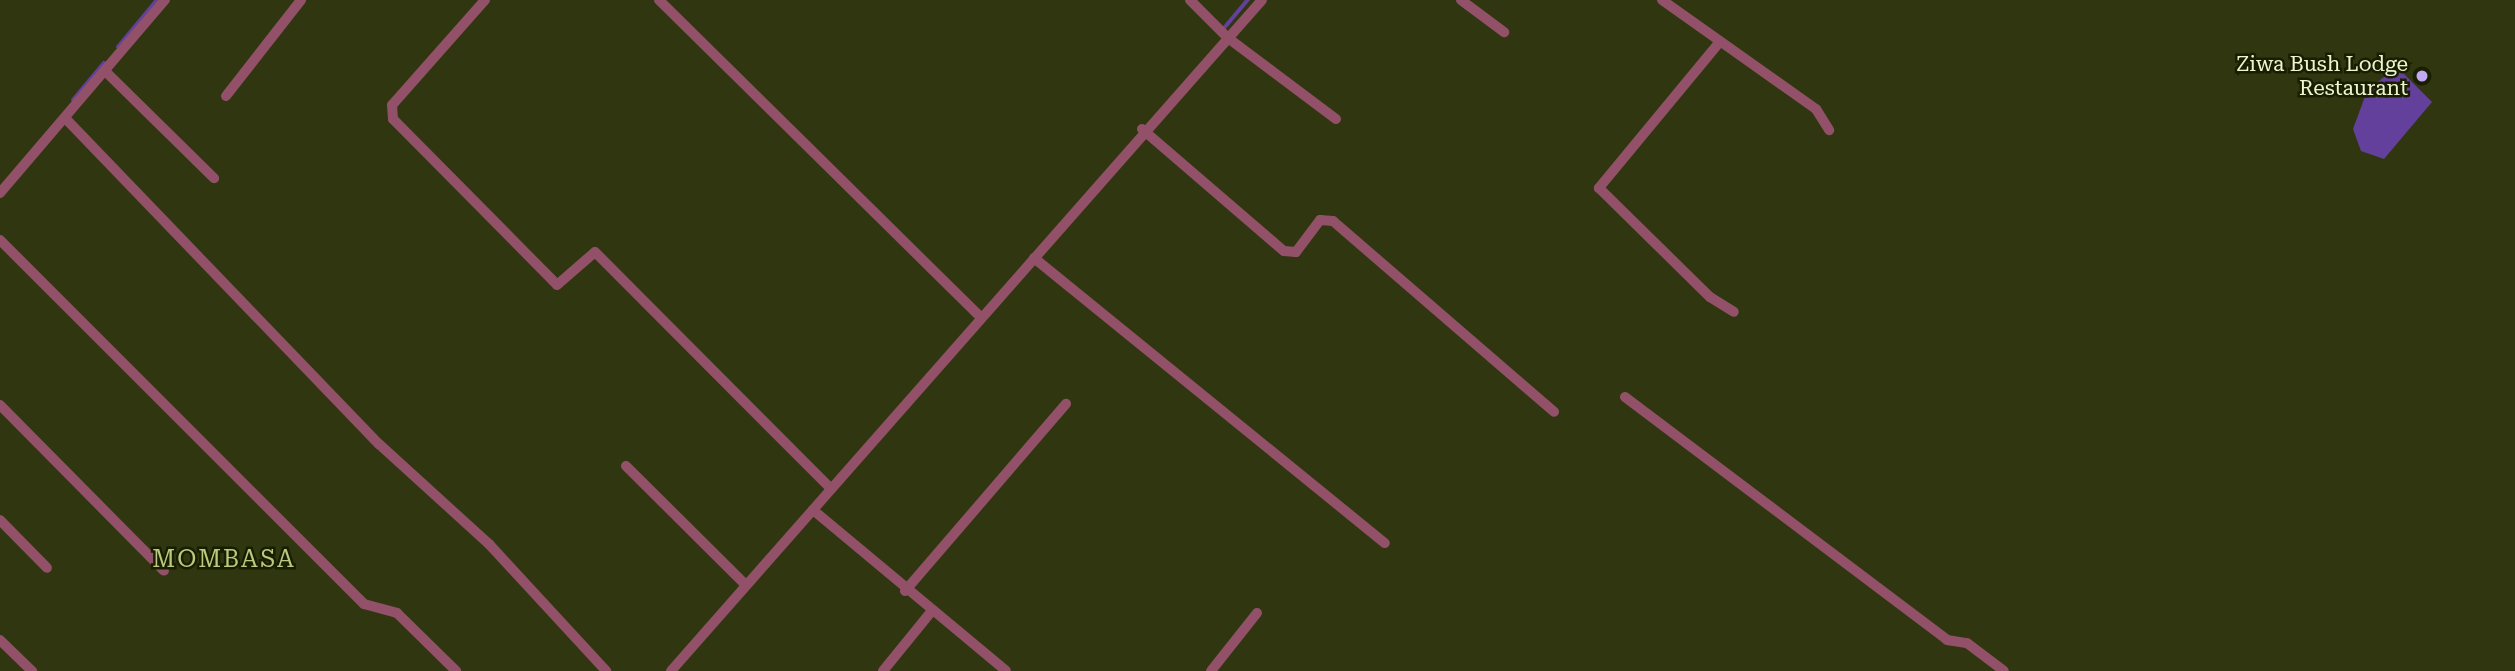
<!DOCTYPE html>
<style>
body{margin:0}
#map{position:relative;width:2515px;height:671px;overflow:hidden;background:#303710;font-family:"Roboto Serif",serif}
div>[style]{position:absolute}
.water>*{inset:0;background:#63409b}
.stream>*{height:3.5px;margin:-1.75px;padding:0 1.75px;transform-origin:1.75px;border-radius:1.75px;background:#63409b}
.minor>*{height:10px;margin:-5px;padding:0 5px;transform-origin:5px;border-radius:5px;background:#925168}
.dots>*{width:19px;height:19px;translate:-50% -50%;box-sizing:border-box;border:4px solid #191e01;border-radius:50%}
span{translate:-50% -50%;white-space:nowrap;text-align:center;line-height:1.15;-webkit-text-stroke:5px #191e01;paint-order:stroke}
.poi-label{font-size:21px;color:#ecf5d0}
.right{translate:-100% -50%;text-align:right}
.quarter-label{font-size:24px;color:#b9c97e;letter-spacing:2px}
</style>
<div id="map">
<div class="water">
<div style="clip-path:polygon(2391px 71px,2401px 71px,2432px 102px,2384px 159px,2361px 151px,2353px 129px,2367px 91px)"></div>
</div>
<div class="stream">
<div style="left:1225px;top:27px;width:35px;rotate:-50deg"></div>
<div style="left:118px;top:47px;width:61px;rotate:-50.3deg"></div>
<div style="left:73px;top:100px;width:48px;rotate:-50deg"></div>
</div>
<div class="minor">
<div style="left:485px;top:0;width:140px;rotate:131.5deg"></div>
<div style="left:392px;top:105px;width:14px;rotate:86deg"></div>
<div style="left:393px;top:119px;width:233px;rotate:45.3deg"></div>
<div style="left:557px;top:285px;width:50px;rotate:-41deg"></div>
<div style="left:595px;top:252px;width:334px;rotate:45.1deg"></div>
<div style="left:659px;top:0;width:452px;rotate:44.6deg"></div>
<div style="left:1190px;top:0;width:54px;rotate:45deg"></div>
<div style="left:1228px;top:38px;width:135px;rotate:36.9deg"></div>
<div style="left:1461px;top:0;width:54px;rotate:36.7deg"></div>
<div style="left:1662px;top:0;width:189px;rotate:35.3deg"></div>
<div style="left:1816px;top:109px;width:25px;rotate:58deg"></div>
<div style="left:1718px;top:44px;width:187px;rotate:129.6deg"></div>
<div style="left:1599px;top:188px;width:156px;rotate:44.5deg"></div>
<div style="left:1710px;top:297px;width:28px;rotate:32deg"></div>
<div style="left:105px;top:71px;width:153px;rotate:44.5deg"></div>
<div style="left:226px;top:96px;width:122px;rotate:-52deg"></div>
<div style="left:66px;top:119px;width:451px;rotate:46.1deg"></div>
<div style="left:379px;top:444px;width:149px;rotate:42.3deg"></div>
<div style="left:489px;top:544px;width:173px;rotate:47.3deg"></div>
<div style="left:1142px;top:129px;width:187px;rotate:40.7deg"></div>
<div style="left:1284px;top:251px;width:12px;rotate:5deg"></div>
<div style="left:1296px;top:252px;width:40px;rotate:-53deg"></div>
<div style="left:1320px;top:220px;width:13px;rotate:4deg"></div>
<div style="left:1333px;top:221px;width:292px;rotate:40.8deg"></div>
<div style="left:0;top:193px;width:254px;rotate:-49.5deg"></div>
<div style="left:0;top:240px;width:515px;rotate:45deg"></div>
<div style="left:364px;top:604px;width:34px;rotate:15deg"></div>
<div style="left:397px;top:613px;width:83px;rotate:44.5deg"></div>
<div style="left:1034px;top:258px;width:452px;rotate:39.1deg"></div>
<div style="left:1625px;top:397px;width:403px;rotate:37deg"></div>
<div style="left:1947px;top:640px;width:20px;rotate:9deg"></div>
<div style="left:1967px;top:643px;width:46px;rotate:37.1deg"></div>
<div style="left:0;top:405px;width:233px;rotate:45.3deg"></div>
<div style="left:626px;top:466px;width:169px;rotate:44.8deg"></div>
<div style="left:813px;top:510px;width:251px;rotate:39.8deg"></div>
<div style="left:0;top:520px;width:67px;rotate:45.6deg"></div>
<div style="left:905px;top:591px;width:247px;rotate:-49.3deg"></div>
<div style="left:0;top:640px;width:45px;rotate:44.1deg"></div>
<div style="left:671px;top:671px;width:894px;rotate:-48.63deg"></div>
<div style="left:883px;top:671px;width:76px;rotate:-50.9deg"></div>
<div style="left:1211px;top:671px;width:74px;rotate:-51.6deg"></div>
</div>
<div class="dots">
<div style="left:2422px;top:76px;background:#c0a8f3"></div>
</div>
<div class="poi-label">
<span class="right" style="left:2408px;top:76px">Ziwa Bush Lodge<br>Restaurant</span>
</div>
<div class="quarter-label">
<span style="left:224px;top:560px">MOMBASA</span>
</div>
</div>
